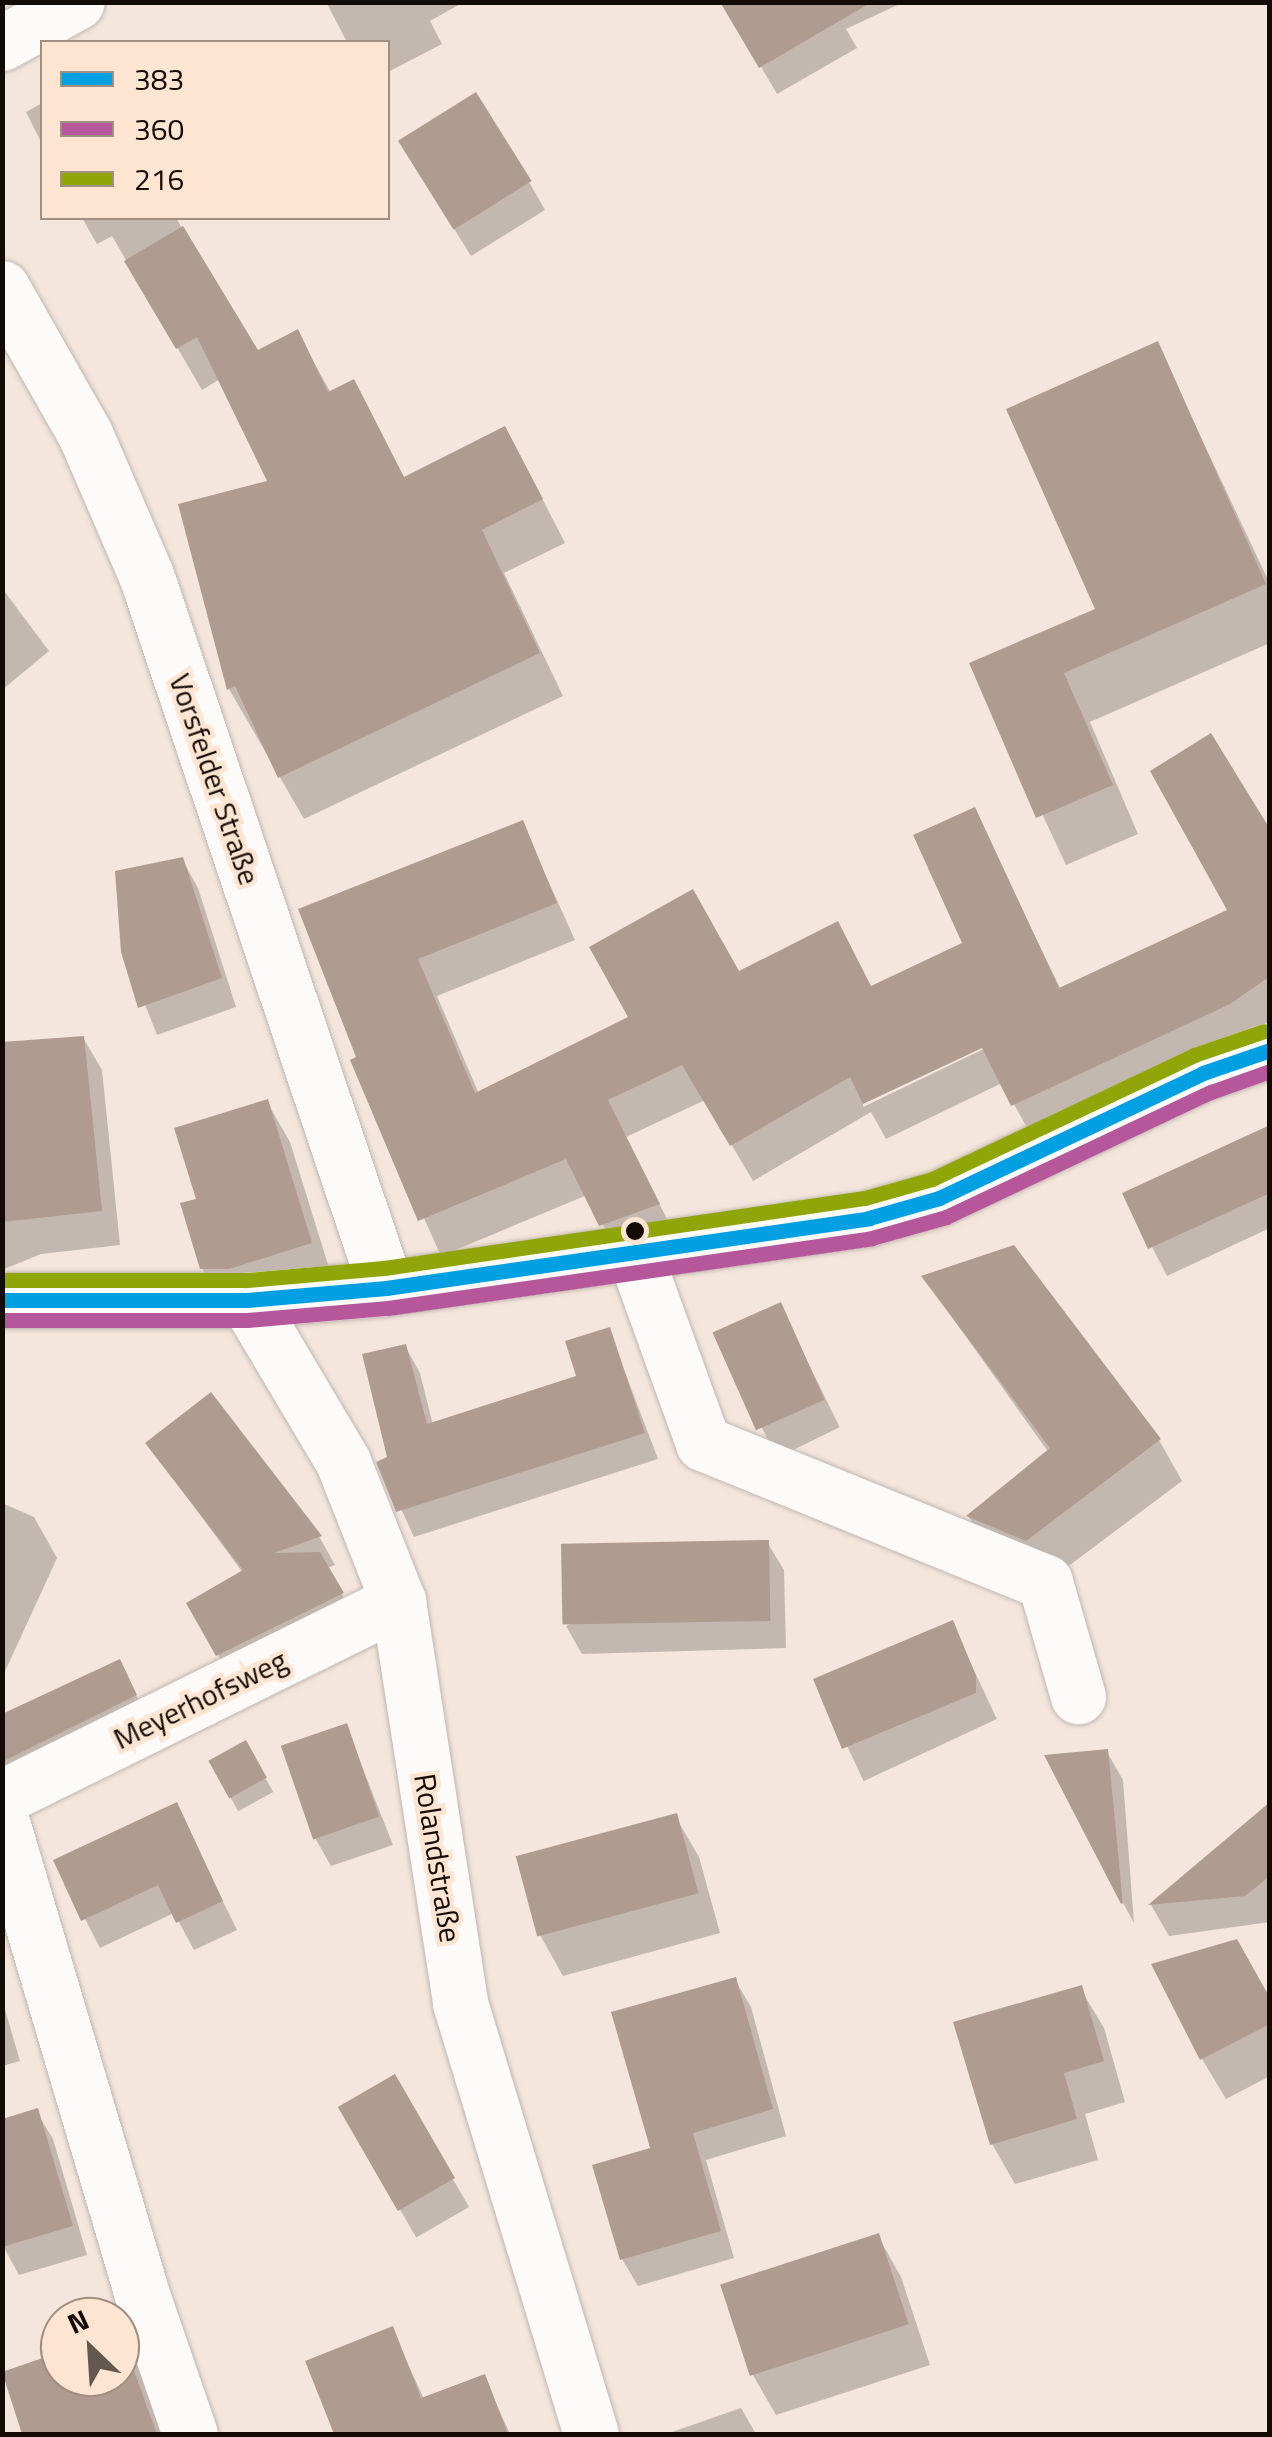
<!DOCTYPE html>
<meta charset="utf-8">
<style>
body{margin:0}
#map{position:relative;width:1272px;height:2437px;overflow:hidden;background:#f4e6dc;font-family:"Titillium Web",sans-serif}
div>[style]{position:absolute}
.shadow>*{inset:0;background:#0003;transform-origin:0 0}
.building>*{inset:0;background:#b09b90;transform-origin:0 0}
.roads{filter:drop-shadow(0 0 2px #c1b6ae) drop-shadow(0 0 2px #c1b6ae)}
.minor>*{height:55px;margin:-27.5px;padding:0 27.5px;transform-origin:27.5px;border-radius:27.5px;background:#fdfbfa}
.major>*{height:55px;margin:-27.5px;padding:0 27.5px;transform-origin:27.5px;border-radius:27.5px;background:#fdfbfa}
.bus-1>*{height:15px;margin:-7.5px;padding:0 7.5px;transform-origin:7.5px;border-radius:7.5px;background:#00a0e3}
.bus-2>*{height:15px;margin:-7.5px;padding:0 7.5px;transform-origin:7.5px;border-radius:7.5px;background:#b6579b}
.bus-3>*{height:15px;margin:-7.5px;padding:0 7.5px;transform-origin:7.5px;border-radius:7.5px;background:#90a507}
.dots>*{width:28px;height:28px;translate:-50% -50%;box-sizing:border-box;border:5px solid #fee5d2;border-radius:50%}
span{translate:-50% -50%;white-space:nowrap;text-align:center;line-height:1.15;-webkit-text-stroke:9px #fee5d2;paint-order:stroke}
.street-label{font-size:30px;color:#130b05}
.frame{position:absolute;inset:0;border:5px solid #130b05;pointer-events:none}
.legend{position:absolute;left:40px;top:40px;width:350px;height:180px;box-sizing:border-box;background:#fee5d2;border:2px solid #a08e80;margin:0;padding:12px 18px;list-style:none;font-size:30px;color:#130b05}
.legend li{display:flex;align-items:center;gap:20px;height:50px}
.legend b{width:50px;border:2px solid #a08e80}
.north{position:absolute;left:40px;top:2297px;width:100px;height:100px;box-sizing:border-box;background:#fee5d2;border:2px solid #a08e80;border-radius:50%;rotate:335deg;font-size:28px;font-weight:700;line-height:40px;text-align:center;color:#130b05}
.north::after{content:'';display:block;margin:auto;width:35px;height:45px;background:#625850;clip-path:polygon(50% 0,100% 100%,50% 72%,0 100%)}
</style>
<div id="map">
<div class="shadow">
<div style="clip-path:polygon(326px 2px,464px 2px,430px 21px,442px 44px,388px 72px,388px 42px,347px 42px)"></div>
<div style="clip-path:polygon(723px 2px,904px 2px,846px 29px,857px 48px,777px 94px)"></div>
<div style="clip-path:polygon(42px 103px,42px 144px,26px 112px)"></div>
<div style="clip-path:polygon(417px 169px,529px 182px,545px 210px,471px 256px)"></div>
<div style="clip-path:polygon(82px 218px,176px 218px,257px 353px,297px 333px,331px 393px,353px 382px,405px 479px,528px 471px,565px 543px,504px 573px,563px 696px,304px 819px,229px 689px,271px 483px,220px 379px,202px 390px,112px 236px,97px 244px)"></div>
<div style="clip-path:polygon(1157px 344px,1270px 584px,1270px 643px,1090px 722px,1138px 834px,1066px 865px,972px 664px,1098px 610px)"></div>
<div style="clip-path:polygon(2px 588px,49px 651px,2px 690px)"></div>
<div style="clip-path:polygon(evenodd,974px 810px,1061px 990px,1231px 911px,1270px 834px,1270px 1028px,1034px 1140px,1002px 1083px,886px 1139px,871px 1112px,753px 1181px,705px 1100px,626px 1137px,678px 1241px,622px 1260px,587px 1195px,441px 1256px,353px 1061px,359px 1058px,301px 910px,522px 823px,575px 940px,437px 996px,479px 1094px,738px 974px,872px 989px,965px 944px,974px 810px,992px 1040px,994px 1044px,863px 1107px,863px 1102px,992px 1040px)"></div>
<div style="clip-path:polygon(182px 859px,198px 888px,236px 1007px,157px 1035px,124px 951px)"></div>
<div style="clip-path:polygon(82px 1036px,102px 1070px,120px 1245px,41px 1254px,2px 1270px,2px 1140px)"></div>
<div style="clip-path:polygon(267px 1102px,290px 1142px,334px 1284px,226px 1309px,202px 1268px,199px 1200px)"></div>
<div style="clip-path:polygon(1270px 1127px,1270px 1228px,1167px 1276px,1125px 1194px)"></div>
<div style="clip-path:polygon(924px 1278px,1159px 1440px,1182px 1481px,1050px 1580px,992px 1556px,969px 1517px,1049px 1453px)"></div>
<div style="left:780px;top:1305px;width:136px;height:70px;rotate:64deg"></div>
<div style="clip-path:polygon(609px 1330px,658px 1459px,414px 1537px,380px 1463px,390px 1458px,405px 1346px,420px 1373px,433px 1425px,579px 1377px)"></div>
<div style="clip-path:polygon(210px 1396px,320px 1538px,335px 1565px,327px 1568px,357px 1622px,234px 1683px,189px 1604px,243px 1573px,148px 1444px)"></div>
<div style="clip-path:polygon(2px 1503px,34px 1517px,57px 1558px,2px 1678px)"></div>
<div style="clip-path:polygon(767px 1542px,784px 1570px,786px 1648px,582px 1654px,566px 1626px)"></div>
<div style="left:952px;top:1623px;width:106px;height:147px;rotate:65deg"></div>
<div style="clip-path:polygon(119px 1663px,150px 1722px,2px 1798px,2px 1715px)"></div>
<div style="clip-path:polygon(346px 1726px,393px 1845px,331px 1866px,315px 1838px)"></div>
<div style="left:246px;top:1743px;width:56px;height:40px;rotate:61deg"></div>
<div style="clip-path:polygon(1107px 1752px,1123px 1780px,1134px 1923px,1123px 1903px)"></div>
<div style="clip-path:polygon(1270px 1805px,1270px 1922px,1169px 1936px,1151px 1905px)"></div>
<div style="clip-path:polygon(176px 1806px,237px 1930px,194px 1950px,174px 1913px,100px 1948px,56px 1862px)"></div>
<div style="clip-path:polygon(675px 1816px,699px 1857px,720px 1933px,563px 1976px,540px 1935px)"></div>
<div style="clip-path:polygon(735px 1980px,751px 2007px,786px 2136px,706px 2160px,734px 2258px,638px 2286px,622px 2259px,653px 2150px)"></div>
<div style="clip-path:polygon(1080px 1988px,1104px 2028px,1125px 2102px,1085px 2114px,1098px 2160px,1015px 2184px,992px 2144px)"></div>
<div style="clip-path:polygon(2px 1999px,20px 2061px,2px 2066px)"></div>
<div style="clip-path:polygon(1270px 2000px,1270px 2076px,1226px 2099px,1202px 2059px)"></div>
<div style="left:394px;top:2077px;width:150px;height:61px;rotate:60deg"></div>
<div style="clip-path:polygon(36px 2111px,53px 2139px,87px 2255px,19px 2275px,2px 2244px)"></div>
<div style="clip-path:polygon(878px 2236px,901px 2277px,930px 2365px,776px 2415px,753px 2375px)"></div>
<div style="clip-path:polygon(392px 2329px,424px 2399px,484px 2377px,510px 2434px,337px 2434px,308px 2362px)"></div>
<div style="clip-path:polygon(120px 2334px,144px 2375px,164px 2434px,25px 2434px,10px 2390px,60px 2355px,60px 2377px,120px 2377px)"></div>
<div style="clip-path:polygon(741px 2408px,756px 2434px,673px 2434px,672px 2432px)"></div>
</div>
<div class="building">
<div style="clip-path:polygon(720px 2px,872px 2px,759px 68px)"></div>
<div style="left:476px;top:92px;width:105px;height:92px;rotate:58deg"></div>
<div style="clip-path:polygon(183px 226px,258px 350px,298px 329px,328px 392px,354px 379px,404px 477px,505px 426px,543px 499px,482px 530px,540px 653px,278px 778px,235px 686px,227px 690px,178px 504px,267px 481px,197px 337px,176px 349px,124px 261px)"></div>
<div style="clip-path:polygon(1158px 341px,1266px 584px,1064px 673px,1113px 785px,1036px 818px,969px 663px,1095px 609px,1006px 409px)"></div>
<div style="clip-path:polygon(1211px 733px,1270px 829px,1270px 986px,1266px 979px,1230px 1004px,1011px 1106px,982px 1048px,863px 1104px,850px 1077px,730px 1146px,682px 1065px,608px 1100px,660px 1204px,599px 1226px,566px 1159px,418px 1221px,350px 1060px,356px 1057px,298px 909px,523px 820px,557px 903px,418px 959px,475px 1093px,628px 1017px,589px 947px,693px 889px,739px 971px,838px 921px,871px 986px,962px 943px,913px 835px,975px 807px,1059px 988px,1227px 910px,1150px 771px)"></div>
<div style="clip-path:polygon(183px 857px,222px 978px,138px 1008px,121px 952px,115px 871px)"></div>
<div style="clip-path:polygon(84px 1036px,102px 1211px,2px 1222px,2px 1042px)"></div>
<div style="clip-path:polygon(268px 1099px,312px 1243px,229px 1269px,200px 1269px,180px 1203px,196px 1199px,174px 1128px)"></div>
<div style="clip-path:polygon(1270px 1125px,1270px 1193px,1148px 1249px,1122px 1193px)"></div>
<div style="clip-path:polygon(1014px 1245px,1161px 1439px,1026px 1541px,966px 1516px,1050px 1448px,921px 1276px)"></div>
<div style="left:781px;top:1302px;width:107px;height:75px;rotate:66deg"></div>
<div style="clip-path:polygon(610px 1327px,645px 1433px,396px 1512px,376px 1462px,387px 1457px,362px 1354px,406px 1344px,427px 1424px,576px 1376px,565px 1341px)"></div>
<div style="clip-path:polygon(211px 1392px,322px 1536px,274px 1553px,320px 1552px,344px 1593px,216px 1656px,186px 1603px,243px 1570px,145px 1443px)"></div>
<div style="left:769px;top:1540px;width:81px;height:208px;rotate:89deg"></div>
<div style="clip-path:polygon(953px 1620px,976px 1676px,976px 1693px,842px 1749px,813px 1679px)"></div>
<div style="clip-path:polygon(120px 1659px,137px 1695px,2px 1762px,2px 1714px)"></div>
<div style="left:347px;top:1723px;width:99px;height:70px;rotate:71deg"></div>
<div style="left:246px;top:1740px;width:43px;height:43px;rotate:61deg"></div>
<div style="clip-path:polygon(1108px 1749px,1123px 1903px,1121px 1904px,1044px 1755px)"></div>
<div style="clip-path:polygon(177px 1802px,223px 1901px,176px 1923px,158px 1885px,81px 1921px,53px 1860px)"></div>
<div style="clip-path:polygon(1270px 1802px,1270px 1876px,1245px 1896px,1148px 1905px)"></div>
<div style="left:677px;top:1813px;width:83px;height:167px;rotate:75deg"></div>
<div style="clip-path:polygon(1237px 1939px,1270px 1998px,1270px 2024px,1200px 2060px,1151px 1964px)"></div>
<div style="clip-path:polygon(736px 1977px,773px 2109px,693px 2133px,721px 2231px,620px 2260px,592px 2165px,650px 2148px,611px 2012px)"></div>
<div style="clip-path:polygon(1082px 1985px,1104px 2061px,1064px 2073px,1077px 2119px,990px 2145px,953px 2022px)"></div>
<div style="left:395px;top:2074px;width:120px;height:66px;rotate:60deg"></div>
<div style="clip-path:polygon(38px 2108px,73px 2226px,2px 2247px,2px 2119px)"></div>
<div style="left:879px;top:2233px;width:96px;height:167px;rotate:72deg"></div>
<div style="clip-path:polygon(393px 2326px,421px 2398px,485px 2374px,508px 2434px,334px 2434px,305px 2361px)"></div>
<div style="clip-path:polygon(120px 2332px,157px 2434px,22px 2434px,2px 2372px,60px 2352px,60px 2377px,120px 2377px)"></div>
</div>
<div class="roads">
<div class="minor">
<div style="left:2px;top:43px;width:85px;rotate:-28.7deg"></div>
<div style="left:2px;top:288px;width:168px;rotate:60.4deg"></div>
<div style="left:85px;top:434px;width:154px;rotate:66.6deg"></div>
<div style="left:146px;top:575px;width:752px;rotate:71.4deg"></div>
<div style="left:635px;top:1255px;width:200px;rotate:70.1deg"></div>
<div style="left:703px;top:1443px;width:369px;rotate:22.1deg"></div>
<div style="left:1045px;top:1582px;width:119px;rotate:73.9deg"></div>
<div style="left:247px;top:1300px;width:188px;rotate:59.3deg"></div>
<div style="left:343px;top:1462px;width:149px;rotate:68.4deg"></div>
<div style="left:398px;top:1601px;width:407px;rotate:81.2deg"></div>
<div style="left:460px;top:2003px;width:450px;rotate:73.1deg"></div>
<div style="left:2px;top:1797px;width:442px;rotate:-26.3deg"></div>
<div style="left:2px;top:1822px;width:487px;rotate:73.5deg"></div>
<div style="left:140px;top:2289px;width:153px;rotate:71deg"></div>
</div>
<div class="major">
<div style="left:2px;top:1300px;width:245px"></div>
<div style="left:247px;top:1300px;width:140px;rotate:-4.9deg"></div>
<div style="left:386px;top:1288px;width:488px;rotate:-8.2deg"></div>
<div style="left:869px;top:1218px;width:73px;rotate:-15.9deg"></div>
<div style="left:939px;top:1198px;width:292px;rotate:-25.3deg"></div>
<div style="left:1203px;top:1073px;width:71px;rotate:-18.9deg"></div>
</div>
</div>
<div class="bus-1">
<div style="left:2px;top:1300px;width:245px"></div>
<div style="left:247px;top:1300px;width:140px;rotate:-4.9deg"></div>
<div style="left:386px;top:1288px;width:488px;rotate:-8.2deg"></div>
<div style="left:869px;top:1218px;width:73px;rotate:-15.9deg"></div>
<div style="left:939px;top:1198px;width:292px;rotate:-25.3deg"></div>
<div style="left:1203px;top:1073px;width:71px;rotate:-18.9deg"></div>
</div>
<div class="bus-2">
<div style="left:2px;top:1320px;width:245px"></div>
<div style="left:247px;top:1320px;width:142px;rotate:-4.9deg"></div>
<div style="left:388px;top:1308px;width:489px;rotate:-8.2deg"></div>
<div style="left:872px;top:1238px;width:77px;rotate:-15.8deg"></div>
<div style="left:946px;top:1217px;width:293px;rotate:-25.3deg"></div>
<div style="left:1211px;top:1092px;width:63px;rotate:-19.6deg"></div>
</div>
<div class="bus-3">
<div style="left:2px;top:1280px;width:244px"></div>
<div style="left:246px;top:1280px;width:139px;rotate:-5deg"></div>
<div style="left:384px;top:1268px;width:486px;rotate:-8.3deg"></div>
<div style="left:865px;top:1198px;width:70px;rotate:-15.8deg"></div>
<div style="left:932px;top:1179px;width:290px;rotate:-25.3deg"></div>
<div style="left:1194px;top:1055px;width:74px;rotate:-18.9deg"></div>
</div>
<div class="dots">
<div style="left:635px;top:1231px;background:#130b05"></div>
</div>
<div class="street-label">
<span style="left:215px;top:779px;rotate:71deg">Vorsfelder Straße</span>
<span style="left:200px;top:1699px;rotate:-26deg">Meyerhofsweg</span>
<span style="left:438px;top:1858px;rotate:81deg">Rolandstraße</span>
</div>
<div class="frame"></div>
<ul class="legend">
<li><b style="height:12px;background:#00a0e3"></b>383</li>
<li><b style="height:12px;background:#b6579b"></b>360</li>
<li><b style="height:12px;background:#90a507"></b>216</li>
</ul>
<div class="north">N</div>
</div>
